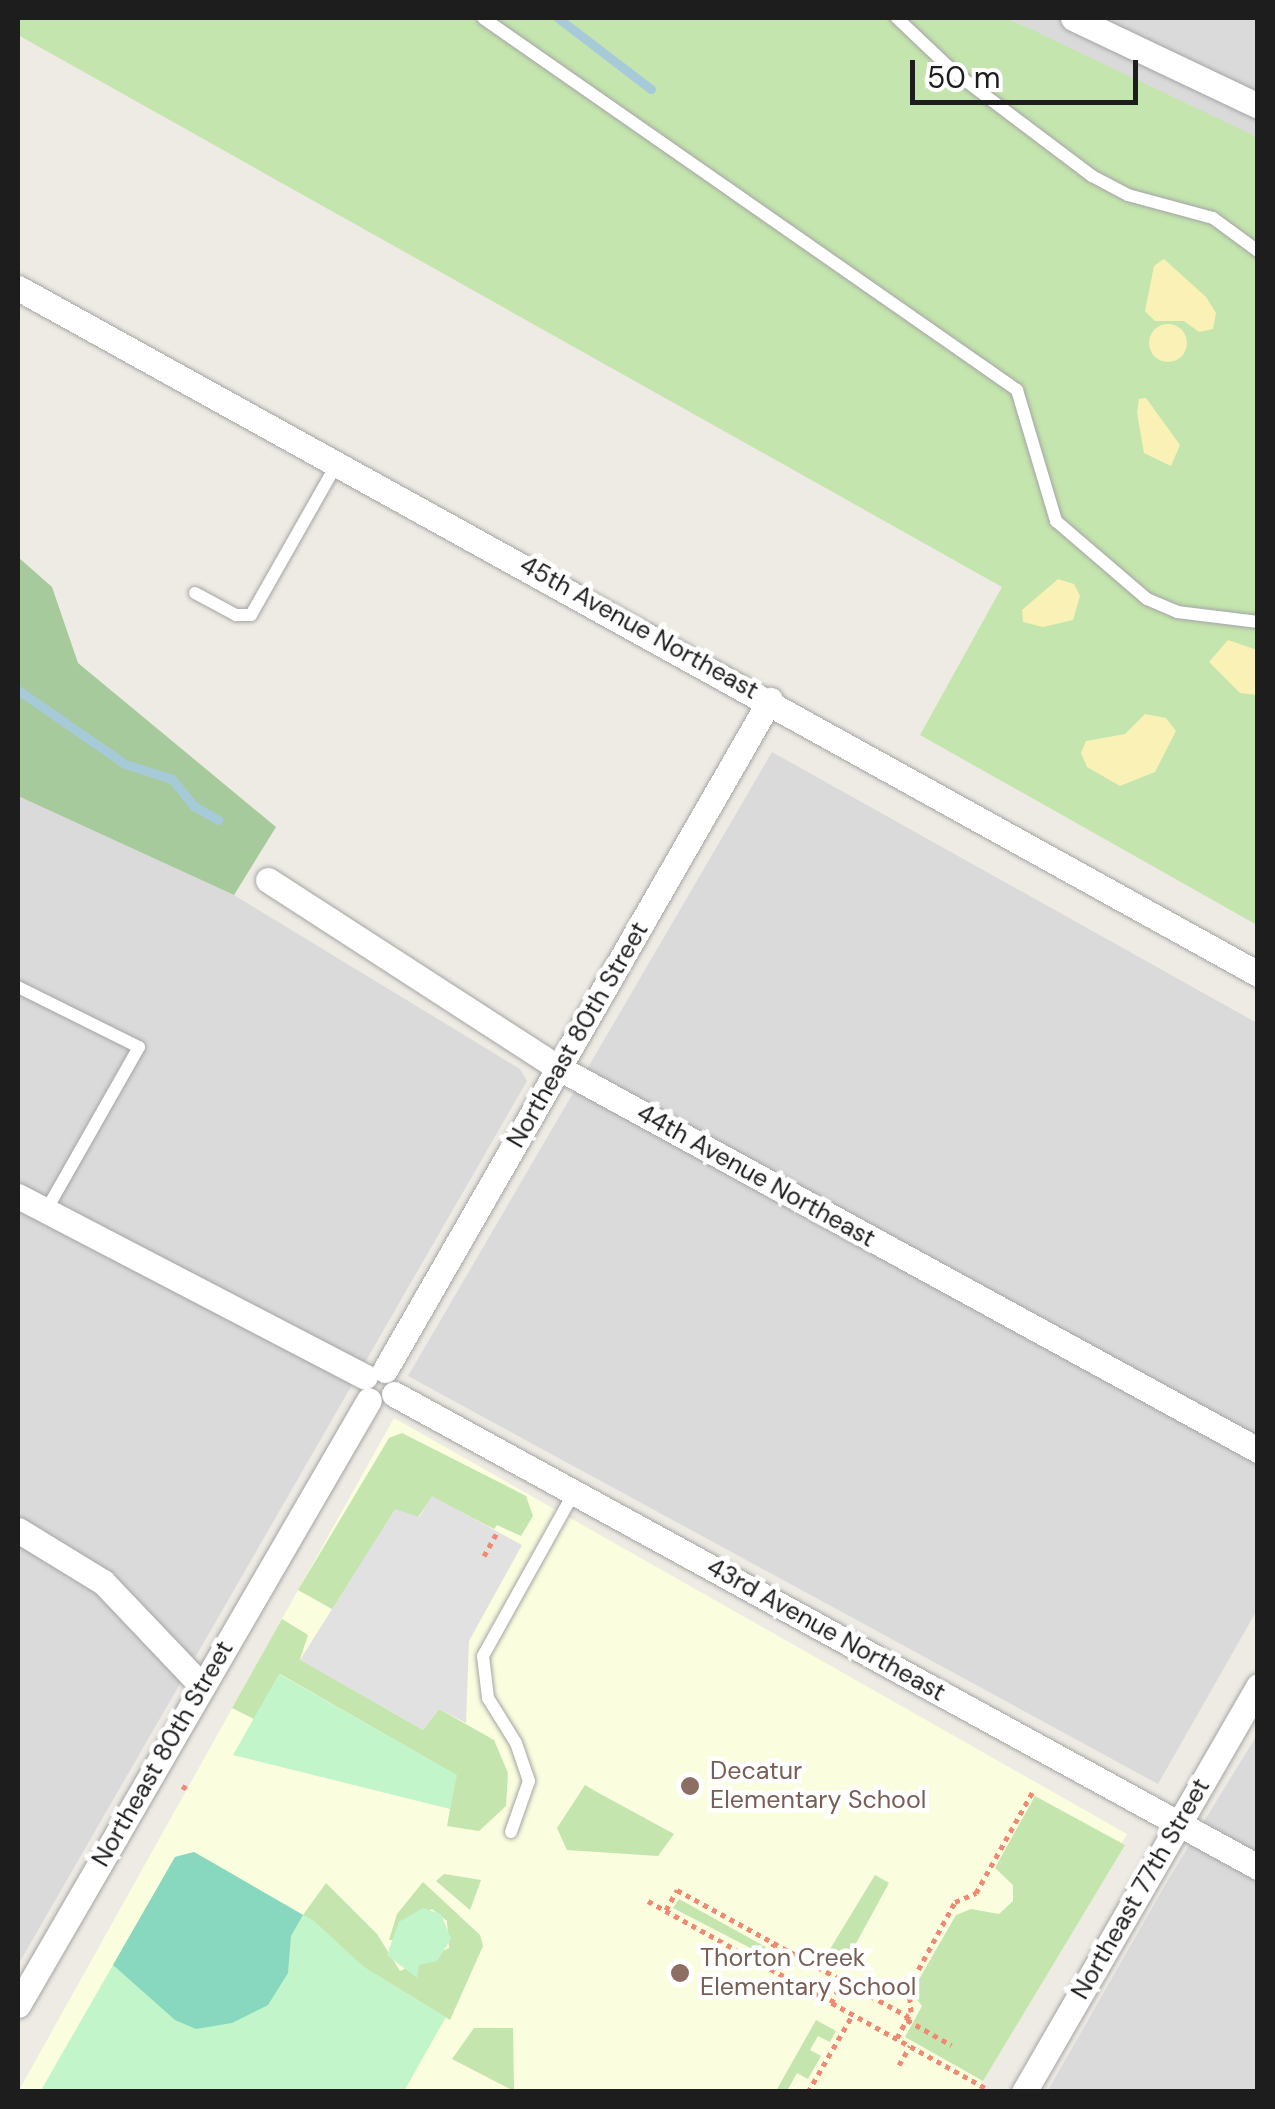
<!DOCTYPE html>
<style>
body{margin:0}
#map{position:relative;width:1275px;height:2109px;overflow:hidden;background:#eeebe4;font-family:"DM Sans",sans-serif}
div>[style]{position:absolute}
.residential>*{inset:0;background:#dbdada}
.education>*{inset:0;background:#fafdde}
.grass>*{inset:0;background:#c4e5ad}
.forest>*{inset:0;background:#a6ca9b}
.sand>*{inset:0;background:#faf1b6}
.round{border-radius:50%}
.park>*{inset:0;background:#c3f5cb}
.pitch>*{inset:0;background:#87d8be}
.parking>*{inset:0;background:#e1e1e1}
.stream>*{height:9px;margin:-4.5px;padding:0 4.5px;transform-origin:4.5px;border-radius:4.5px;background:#a7cad9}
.path>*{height:5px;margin-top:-2.5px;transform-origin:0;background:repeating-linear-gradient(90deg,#f08973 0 5px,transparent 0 10px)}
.roads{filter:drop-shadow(0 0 2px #a4a4a4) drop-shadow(0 0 2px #a4a4a4)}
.service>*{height:12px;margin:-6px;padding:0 6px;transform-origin:6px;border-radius:6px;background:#fff}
.minor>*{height:25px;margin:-12.5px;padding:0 12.5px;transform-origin:12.5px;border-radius:12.5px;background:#fff}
.dots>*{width:28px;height:28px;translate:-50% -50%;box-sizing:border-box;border:5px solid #fff;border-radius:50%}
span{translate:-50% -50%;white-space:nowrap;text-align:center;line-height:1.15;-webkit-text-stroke:9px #fff;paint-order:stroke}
.street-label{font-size:25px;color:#1d1d1d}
.education-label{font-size:25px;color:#785e54}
.left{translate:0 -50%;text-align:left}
.frame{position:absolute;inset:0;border:20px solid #1d1d1d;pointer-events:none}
.scale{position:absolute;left:910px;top:60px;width:228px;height:45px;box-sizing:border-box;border:5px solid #1d1d1d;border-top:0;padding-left:12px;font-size:30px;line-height:35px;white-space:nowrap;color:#1d1d1d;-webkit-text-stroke:8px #fff;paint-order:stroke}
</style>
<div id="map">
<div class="residential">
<div style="clip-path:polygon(1007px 18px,1257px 18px,1257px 137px,1192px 110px)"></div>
<div style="clip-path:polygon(772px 752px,1257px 1023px,1257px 1610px,1158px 1784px,408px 1376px)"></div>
<div style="clip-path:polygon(18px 796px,234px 895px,520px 1069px,527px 1081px,18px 1965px)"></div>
<div style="clip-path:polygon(1257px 1735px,1257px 2091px,1047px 2092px,1168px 1880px)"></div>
</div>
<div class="education">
<div style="clip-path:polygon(394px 1418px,1127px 1834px,977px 2091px,18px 2092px)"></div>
</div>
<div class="grass">
<div style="clip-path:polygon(18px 18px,1007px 18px,1257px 137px,1257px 925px,920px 735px,1002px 587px,18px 35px)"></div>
<div style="clip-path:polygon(402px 1433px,526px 1496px,533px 1516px,521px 1536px,497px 1525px,494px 1529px,432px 1497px,348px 1618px,298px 1590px,389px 1438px)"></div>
<div style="clip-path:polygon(282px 1619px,308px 1635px,300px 1659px,423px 1730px,439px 1709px,494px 1740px,508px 1773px,506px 1806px,479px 1831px,447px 1826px,456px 1775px,280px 1674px,254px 1719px,232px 1708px)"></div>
<div style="clip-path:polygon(585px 1785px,595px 1791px,674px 1834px,658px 1856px,567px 1850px,557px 1828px)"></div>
<div style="clip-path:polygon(1035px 1796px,1125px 1845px,983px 2081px,905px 2037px,922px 2006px,915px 1997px,918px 1981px,956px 1915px,971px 1909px,999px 1914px,1013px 1901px,1013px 1885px,995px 1868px)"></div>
<div style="clip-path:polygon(444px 1874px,481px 1880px,470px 1910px,436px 1881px)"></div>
<div style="clip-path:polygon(875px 1875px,889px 1883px,842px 1969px,824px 1959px)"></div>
<div style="clip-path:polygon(423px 1882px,480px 1935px,483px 1946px,450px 2020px,365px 1968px,303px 1915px,326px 1883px,377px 1934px,400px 1971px,449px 1948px,447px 1921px,432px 1909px,399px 1922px,395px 1940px,389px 1940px,397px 1914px)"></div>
<div style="clip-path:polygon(679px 1899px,766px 1947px,762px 1954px,673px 1908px)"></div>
<div style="clip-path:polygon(816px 2020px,836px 2031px,830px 2042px,818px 2036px,810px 2050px,821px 2056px,808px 2079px,797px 2073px,787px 2091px,776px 2091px)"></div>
<div style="clip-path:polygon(474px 2028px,513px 2028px,514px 2091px,452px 2059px)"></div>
</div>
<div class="forest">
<div style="clip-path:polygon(18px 557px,52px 587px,78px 663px,276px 827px,234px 895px,18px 796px)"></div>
</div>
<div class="sand">
<div style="clip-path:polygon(1164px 259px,1206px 297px,1216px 313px,1213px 329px,1199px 332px,1184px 321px,1155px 321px,1145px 311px,1154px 266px)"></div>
<div class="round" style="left:1149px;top:324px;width:38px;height:38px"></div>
<div style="clip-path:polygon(1146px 398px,1180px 445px,1171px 466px,1144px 453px,1137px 413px,1139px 399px)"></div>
<div style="clip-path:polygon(1058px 579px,1074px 584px,1080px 596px,1073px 620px,1043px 627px,1023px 622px,1022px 610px)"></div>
<div style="clip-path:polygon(1228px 640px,1257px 650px,1257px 695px,1240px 693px,1209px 662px)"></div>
<div style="clip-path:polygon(1145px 714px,1166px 718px,1176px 731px,1155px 772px,1120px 786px,1087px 767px,1081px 753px,1086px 741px,1125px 734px)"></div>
</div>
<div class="park">
<div style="clip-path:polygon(279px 1674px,457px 1775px,450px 1809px,233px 1755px)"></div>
<div style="clip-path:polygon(194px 1852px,314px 1921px,365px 1968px,446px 2017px,404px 2091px,40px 2092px,175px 1857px)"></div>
<div style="clip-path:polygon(423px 1908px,441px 1914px,451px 1939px,437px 1961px,419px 1965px,417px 1978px,387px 1955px,399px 1922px)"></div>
</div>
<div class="pitch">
<div style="clip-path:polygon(194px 1852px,303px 1915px,291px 1936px,288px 1973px,268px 2005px,232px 2023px,196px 2029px,175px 2020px,113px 1965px,175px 1857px)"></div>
</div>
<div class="parking">
<div style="clip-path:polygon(432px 1496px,522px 1545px,469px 1641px,466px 1723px,439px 1709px,423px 1730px,300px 1660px,395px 1509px,419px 1517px)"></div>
</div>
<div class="stream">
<div style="left:558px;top:18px;width:117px;rotate:37.4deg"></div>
<div style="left:18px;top:690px;width:130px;rotate:34.7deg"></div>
<div style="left:125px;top:764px;width:49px;rotate:17.7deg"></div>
<div style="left:172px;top:779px;width:35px;rotate:51deg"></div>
<div style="left:194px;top:806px;width:28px;rotate:30deg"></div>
</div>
<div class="path">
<div style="left:484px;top:1556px;width:26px;rotate:-61deg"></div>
<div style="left:182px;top:1786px;width:10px;rotate:29deg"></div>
<div style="left:648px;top:1901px;width:385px;rotate:29deg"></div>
<div style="left:666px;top:1910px;width:23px;rotate:-61deg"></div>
<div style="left:677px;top:1890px;width:264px;rotate:28.7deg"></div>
<div style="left:762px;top:1964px;width:23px;rotate:-59deg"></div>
<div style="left:831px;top:2003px;width:25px;rotate:-61deg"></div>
<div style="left:907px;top:2020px;width:51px;rotate:29.6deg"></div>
<div style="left:897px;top:2038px;width:30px;rotate:-62deg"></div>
<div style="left:911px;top:2012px;width:25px;rotate:-95deg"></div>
<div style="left:909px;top:1987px;width:97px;rotate:-61.6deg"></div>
<div style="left:955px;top:1902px;width:23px;rotate:-23deg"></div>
<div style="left:976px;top:1893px;width:117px;rotate:-60.8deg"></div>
<div style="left:899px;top:2065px;width:22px;rotate:-60deg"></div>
<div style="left:808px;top:2092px;width:90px;rotate:-60deg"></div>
</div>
<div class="roads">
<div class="service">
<div style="left:483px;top:18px;width:651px;rotate:34.86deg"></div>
<div style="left:1017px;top:390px;width:137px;rotate:73.4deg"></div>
<div style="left:1056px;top:521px;width:120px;rotate:40.6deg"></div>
<div style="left:1147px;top:599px;width:33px;rotate:23deg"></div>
<div style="left:1177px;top:612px;width:82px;rotate:7deg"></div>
<div style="left:897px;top:18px;width:79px;rotate:43.5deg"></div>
<div style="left:954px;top:72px;width:173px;rotate:37deg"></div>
<div style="left:1092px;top:176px;width:41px;rotate:27.8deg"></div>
<div style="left:1128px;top:195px;width:88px;rotate:15.1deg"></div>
<div style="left:1213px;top:218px;width:56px;rotate:36.3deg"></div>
<div style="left:195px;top:593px;width:47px;rotate:28.2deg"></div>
<div style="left:236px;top:615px;width:15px"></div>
<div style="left:251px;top:615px;width:176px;rotate:-60.4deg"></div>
<div style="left:18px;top:987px;width:135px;rotate:26.4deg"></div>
<div style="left:139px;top:1047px;width:189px;rotate:119.6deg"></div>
<div style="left:511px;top:1832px;width:54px;rotate:-70.6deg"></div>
<div style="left:529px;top:1781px;width:40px;rotate:-108.9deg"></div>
<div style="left:516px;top:1743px;width:53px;rotate:-121.9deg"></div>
<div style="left:488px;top:1698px;width:42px;rotate:-96.8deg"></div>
<div style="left:483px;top:1656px;width:189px;rotate:-60.9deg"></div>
</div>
<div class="minor">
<div style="left:1073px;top:18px;width:205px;rotate:25.4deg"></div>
<div style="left:18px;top:288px;width:1417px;rotate:28.95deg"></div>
<div style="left:268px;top:880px;width:346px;rotate:32.9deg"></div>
<div style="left:559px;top:1068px;width:797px;rotate:28.66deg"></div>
<div style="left:18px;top:1196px;width:391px;rotate:27.5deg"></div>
<div style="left:385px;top:1370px;width:773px;rotate:-60.12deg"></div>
<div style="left:394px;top:1394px;width:985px;rotate:28.7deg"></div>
<div style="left:18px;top:1530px;width:100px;rotate:31.5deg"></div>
<div style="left:103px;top:1582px;width:144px;rotate:46.4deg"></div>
<div style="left:18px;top:2005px;width:699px;rotate:-59.88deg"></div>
<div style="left:1024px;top:2092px;width:469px;rotate:-60deg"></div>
</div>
</div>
<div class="dots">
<div style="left:690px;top:1786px;background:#8d6e63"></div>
<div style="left:680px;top:1973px;background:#8d6e63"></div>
</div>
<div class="street-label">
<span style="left:639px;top:628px;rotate:29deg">45th Avenue Northeast</span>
<span style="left:578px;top:1035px;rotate:-60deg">Northeast 80th Street</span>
<span style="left:756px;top:1176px;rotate:29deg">44th Avenue Northeast</span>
<span style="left:826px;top:1630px;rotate:29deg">43rd Avenue Northeast</span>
<span style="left:163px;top:1754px;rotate:-60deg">Northeast 80th Street</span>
<span style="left:1141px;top:1889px;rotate:-60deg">Northeast 77th Street</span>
</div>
<div class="education-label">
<span class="left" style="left:710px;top:1786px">Decatur<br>Elementary School</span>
<span class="left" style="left:700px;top:1973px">Thorton Creek<br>Elementary School</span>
</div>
<div class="frame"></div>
<div class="scale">50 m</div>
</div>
